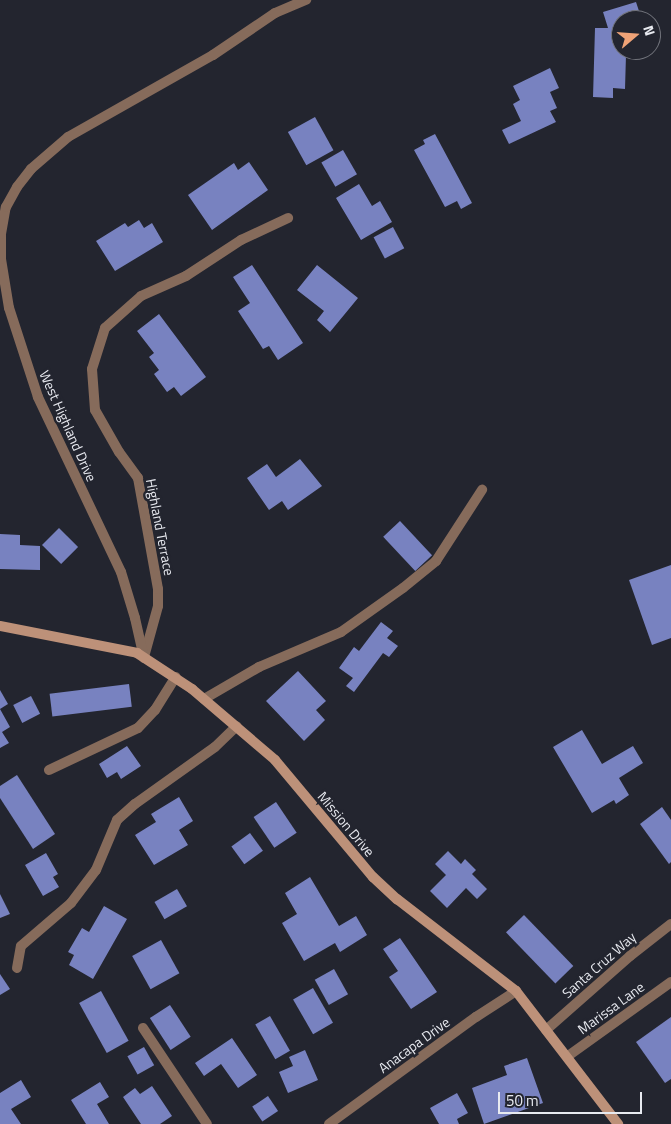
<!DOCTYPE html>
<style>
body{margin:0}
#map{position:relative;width:671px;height:1124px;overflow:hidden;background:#23252f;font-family:"Titillium Web",sans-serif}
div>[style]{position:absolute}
.building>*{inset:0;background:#7882c0;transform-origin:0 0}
.lane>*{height:10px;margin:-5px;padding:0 5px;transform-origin:5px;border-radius:5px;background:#866b5b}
.street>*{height:10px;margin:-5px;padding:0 5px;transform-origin:5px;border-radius:5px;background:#866b5b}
.secondary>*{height:10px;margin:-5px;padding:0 5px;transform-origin:5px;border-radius:5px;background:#bd9179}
span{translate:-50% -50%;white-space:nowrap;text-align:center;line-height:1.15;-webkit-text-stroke:5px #23252f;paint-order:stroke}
.street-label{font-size:14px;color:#e8eaf0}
.north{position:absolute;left:611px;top:10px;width:50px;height:50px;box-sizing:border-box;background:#23252f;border:1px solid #72747c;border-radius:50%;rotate:72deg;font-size:14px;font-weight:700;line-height:20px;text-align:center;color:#e8eaf0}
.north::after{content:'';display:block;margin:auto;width:18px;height:22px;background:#efa377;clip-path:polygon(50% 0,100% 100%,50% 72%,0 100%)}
.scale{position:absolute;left:498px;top:1092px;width:144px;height:22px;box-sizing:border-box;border:2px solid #e8eaf0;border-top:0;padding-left:6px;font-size:15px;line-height:18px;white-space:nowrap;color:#e8eaf0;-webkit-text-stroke:4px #23252f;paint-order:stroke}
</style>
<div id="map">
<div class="building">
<div style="clip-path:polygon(636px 2px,642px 20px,621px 20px,621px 36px,618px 28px,617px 37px,621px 37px,621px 50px,634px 50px,634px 55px,626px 55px,625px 89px,613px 88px,613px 98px,593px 97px,595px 28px,608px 28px,603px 12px)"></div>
<div style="clip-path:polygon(550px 68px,559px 88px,550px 92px,557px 108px,550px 111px,556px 122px,509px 144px,502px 130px,521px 121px,513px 104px,520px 100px,513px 86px)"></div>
<div style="left:315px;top:117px;width:38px;height:31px;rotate:61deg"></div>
<div style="clip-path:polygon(435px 134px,472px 203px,461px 209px,457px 201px,445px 207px,414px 150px,425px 144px,423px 140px)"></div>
<div style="left:343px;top:150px;width:28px;height:25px;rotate:60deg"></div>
<div style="clip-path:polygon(249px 162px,268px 190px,212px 230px,188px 195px,234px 163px,238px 170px)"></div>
<div style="clip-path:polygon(359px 184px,372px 206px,380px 201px,392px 222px,361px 240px,336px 198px)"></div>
<div style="clip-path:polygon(139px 220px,144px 228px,152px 223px,163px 242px,115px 271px,96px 241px,125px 223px,128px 227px)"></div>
<div style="left:393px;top:227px;width:24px;height:22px;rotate:62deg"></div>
<div style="clip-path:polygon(252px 265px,303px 343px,278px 360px,269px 346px,263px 349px,238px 311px,250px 303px,233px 277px)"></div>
<div style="clip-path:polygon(317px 265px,358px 298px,330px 332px,317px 320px,324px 311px,297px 290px)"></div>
<div style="clip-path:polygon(159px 314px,206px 377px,181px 396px,174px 387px,167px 392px,154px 374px,159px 370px,149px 357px,154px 353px,137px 331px)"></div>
<div style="clip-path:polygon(300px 459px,322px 486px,288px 510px,282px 501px,269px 510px,247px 478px,267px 464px,276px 477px)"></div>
<div style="left:400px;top:521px;width:47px;height:23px;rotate:47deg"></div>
<div style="left:59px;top:528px;width:27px;height:24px;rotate:45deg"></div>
<div style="clip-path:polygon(0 534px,20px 535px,20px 545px,40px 546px,40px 570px,0 569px)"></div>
<div style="clip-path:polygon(671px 565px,671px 638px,652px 645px,629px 580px)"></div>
<div style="clip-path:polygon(381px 622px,393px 631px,387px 638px,398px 646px,389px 657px,383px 653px,354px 692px,346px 686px,353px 678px,339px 668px,354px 647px,359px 651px)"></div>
<div style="clip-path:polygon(298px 671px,326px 701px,316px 710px,325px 720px,304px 741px,266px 701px)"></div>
<div style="left:129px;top:684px;width:23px;height:80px;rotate:83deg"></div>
<div style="clip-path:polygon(0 690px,8px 704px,0 709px)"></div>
<div style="left:31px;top:696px;width:20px;height:20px;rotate:63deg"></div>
<div style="clip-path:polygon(0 709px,10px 727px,2px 732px,9px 743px,0 748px)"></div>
<div style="clip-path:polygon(582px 730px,602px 764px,633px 746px,643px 763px,619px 778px,629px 795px,616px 804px,614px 800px,592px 813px,553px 747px)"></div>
<div style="clip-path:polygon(127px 746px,141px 766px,121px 779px,117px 772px,107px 778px,99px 764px)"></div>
<div style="clip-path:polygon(17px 775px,55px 834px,33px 849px,0 798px,0 786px)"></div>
<div style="clip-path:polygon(179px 797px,193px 821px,179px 830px,188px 845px,154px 865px,135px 835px,156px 822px,151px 814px)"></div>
<div style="left:276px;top:802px;width:37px;height:27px;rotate:56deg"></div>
<div style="clip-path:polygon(662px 807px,671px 820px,671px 862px,669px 864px,640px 824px)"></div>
<div style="left:250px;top:833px;width:22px;height:23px;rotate:54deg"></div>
<div style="clip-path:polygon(448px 851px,461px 864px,465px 859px,476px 870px,472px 874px,487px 889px,477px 899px,466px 888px,447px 908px,430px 891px,446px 875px,435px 864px)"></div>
<div style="clip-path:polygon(46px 853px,58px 874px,53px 877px,59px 887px,43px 896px,25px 865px)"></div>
<div style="clip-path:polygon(310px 877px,339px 926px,356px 916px,367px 935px,340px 952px,335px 943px,304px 961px,282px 923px,297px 914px,285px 893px)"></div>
<div style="left:177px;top:889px;width:20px;height:26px;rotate:60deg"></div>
<div style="clip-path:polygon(0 894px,10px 914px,0 918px)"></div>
<div style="clip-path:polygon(104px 906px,127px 919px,93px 979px,69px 965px,74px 955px,68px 952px,82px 928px,89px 932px)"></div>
<div style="left:524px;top:915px;width:71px;height:25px;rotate:46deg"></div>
<div style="clip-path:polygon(400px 938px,437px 992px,411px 1009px,389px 977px,398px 971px,383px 949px)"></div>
<div style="left:161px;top:940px;width:38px;height:33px;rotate:61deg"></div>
<div style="left:334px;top:969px;width:29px;height:22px;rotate:61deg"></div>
<div style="clip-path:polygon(0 974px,10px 989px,0 995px)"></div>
<div style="left:313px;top:988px;width:40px;height:23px;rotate:60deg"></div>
<div style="left:101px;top:991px;width:57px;height:25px;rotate:61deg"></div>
<div style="left:170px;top:1005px;width:38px;height:24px;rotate:57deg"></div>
<div style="left:270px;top:1016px;width:40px;height:17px;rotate:60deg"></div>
<div style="clip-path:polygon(671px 1017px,671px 1079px,665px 1083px,636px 1042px)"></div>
<div style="clip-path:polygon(232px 1038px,257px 1075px,238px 1088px,221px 1064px,204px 1076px,195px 1063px)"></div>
<div style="left:144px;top:1047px;width:21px;height:19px;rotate:61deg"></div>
<div style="clip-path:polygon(305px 1050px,318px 1080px,288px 1093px,279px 1072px,293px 1066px,289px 1057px)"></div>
<div style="clip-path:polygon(527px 1058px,543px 1103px,484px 1124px,472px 1088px,507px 1075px,504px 1066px)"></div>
<div style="clip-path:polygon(21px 1080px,31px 1097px,11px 1109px,21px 1124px,0 1124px,0 1093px)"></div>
<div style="clip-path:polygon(100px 1082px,109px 1097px,97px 1104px,109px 1124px,86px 1124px,71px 1100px)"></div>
<div style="clip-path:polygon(152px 1086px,172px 1116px,160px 1124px,141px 1124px,123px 1097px,135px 1088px,140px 1094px)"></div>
<div style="clip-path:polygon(457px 1093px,468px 1113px,457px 1119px,459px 1124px,439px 1124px,430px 1108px)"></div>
<div style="left:268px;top:1096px;width:18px;height:19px;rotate:56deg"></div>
</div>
<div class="lane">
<div style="left:49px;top:770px;width:98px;rotate:-25.3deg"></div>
<div style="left:138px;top:728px;width:25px;rotate:-47deg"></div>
<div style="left:155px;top:710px;width:39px;rotate:-58deg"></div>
<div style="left:17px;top:968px;width:22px;rotate:-80deg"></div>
<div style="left:21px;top:946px;width:66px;rotate:-40.7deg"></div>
<div style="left:71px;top:903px;width:41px;rotate:-52.9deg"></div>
<div style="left:96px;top:870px;width:54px;rotate:-67.2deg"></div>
<div style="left:117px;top:820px;width:24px;rotate:-42deg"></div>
<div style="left:135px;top:804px;width:98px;rotate:-35.5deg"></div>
<div style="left:215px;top:747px;width:30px;rotate:-44deg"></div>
<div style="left:143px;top:1028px;width:115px;rotate:56.3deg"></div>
</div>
<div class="street">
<div style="left:144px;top:657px;width:53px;rotate:-74.6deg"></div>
<div style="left:158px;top:606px;width:17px;rotate:-90deg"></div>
<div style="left:158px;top:589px;width:113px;rotate:-100.2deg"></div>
<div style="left:138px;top:478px;width:32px;rotate:-126deg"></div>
<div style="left:119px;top:452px;width:48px;rotate:-119.7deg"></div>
<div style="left:95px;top:410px;width:41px;rotate:-94.2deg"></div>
<div style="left:92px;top:369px;width:43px;rotate:-72.4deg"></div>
<div style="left:105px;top:328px;width:48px;rotate:-41.6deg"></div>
<div style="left:141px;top:296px;width:49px;rotate:-24deg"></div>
<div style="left:186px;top:276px;width:66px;rotate:-33.2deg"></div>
<div style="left:241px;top:240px;width:52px;rotate:-25.1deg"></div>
<div style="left:144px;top:658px;width:41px;rotate:-102.7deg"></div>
<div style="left:135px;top:618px;width:48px;rotate:-106.9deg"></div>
<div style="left:121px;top:572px;width:194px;rotate:-115.4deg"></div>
<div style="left:38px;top:397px;width:94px;rotate:-108deg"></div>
<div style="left:9px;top:308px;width:50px;rotate:-99.3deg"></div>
<div style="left:1px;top:259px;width:25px;rotate:-90deg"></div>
<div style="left:1px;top:234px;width:27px;rotate:-80deg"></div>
<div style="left:6px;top:207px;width:23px;rotate:-61deg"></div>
<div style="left:17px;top:187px;width:23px;rotate:-52deg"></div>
<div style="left:31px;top:169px;width:49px;rotate:-40.9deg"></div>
<div style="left:68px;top:137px;width:167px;rotate:-29.5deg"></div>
<div style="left:213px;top:55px;width:75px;rotate:-34.1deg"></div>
<div style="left:275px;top:13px;width:34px;rotate:-23deg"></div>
<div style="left:204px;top:699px;width:64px;rotate:-30.2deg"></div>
<div style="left:259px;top:667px;width:89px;rotate:-23.1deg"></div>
<div style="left:341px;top:632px;width:76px;rotate:-35.4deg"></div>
<div style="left:403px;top:588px;width:43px;rotate:-39.3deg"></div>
<div style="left:436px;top:561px;width:85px;rotate:-57.1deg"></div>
<div style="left:546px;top:1030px;width:112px;rotate:-41.4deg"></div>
<div style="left:630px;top:956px;width:52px;rotate:-38deg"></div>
<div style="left:568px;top:1056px;width:127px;rotate:-35.7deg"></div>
<div style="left:329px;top:1124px;width:182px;rotate:-36.1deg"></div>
<div style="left:476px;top:1017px;width:48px;rotate:-33deg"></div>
</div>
<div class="secondary">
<div style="left:0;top:626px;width:140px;rotate:11.1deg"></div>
<div style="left:137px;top:653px;width:66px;rotate:33.2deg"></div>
<div style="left:192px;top:689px;width:109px;rotate:40.5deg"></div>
<div style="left:275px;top:760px;width:153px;rotate:50.1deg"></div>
<div style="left:373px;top:877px;width:33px;rotate:43deg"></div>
<div style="left:397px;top:899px;width:150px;rotate:37.7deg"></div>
<div style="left:516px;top:991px;width:168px;rotate:52.5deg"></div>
</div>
<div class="street-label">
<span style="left:68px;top:426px;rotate:66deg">West Highland Drive</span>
<span style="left:160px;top:527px;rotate:79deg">Highland Terrace</span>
<span style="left:346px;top:824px;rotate:50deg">Mission Drive</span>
<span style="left:599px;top:965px;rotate:-41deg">Santa Cruz Way</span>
<span style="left:611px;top:1008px;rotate:-36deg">Marissa Lane</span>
<span style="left:414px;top:1045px;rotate:-36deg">Anacapa Drive</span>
</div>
<div class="north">N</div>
<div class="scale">50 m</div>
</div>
